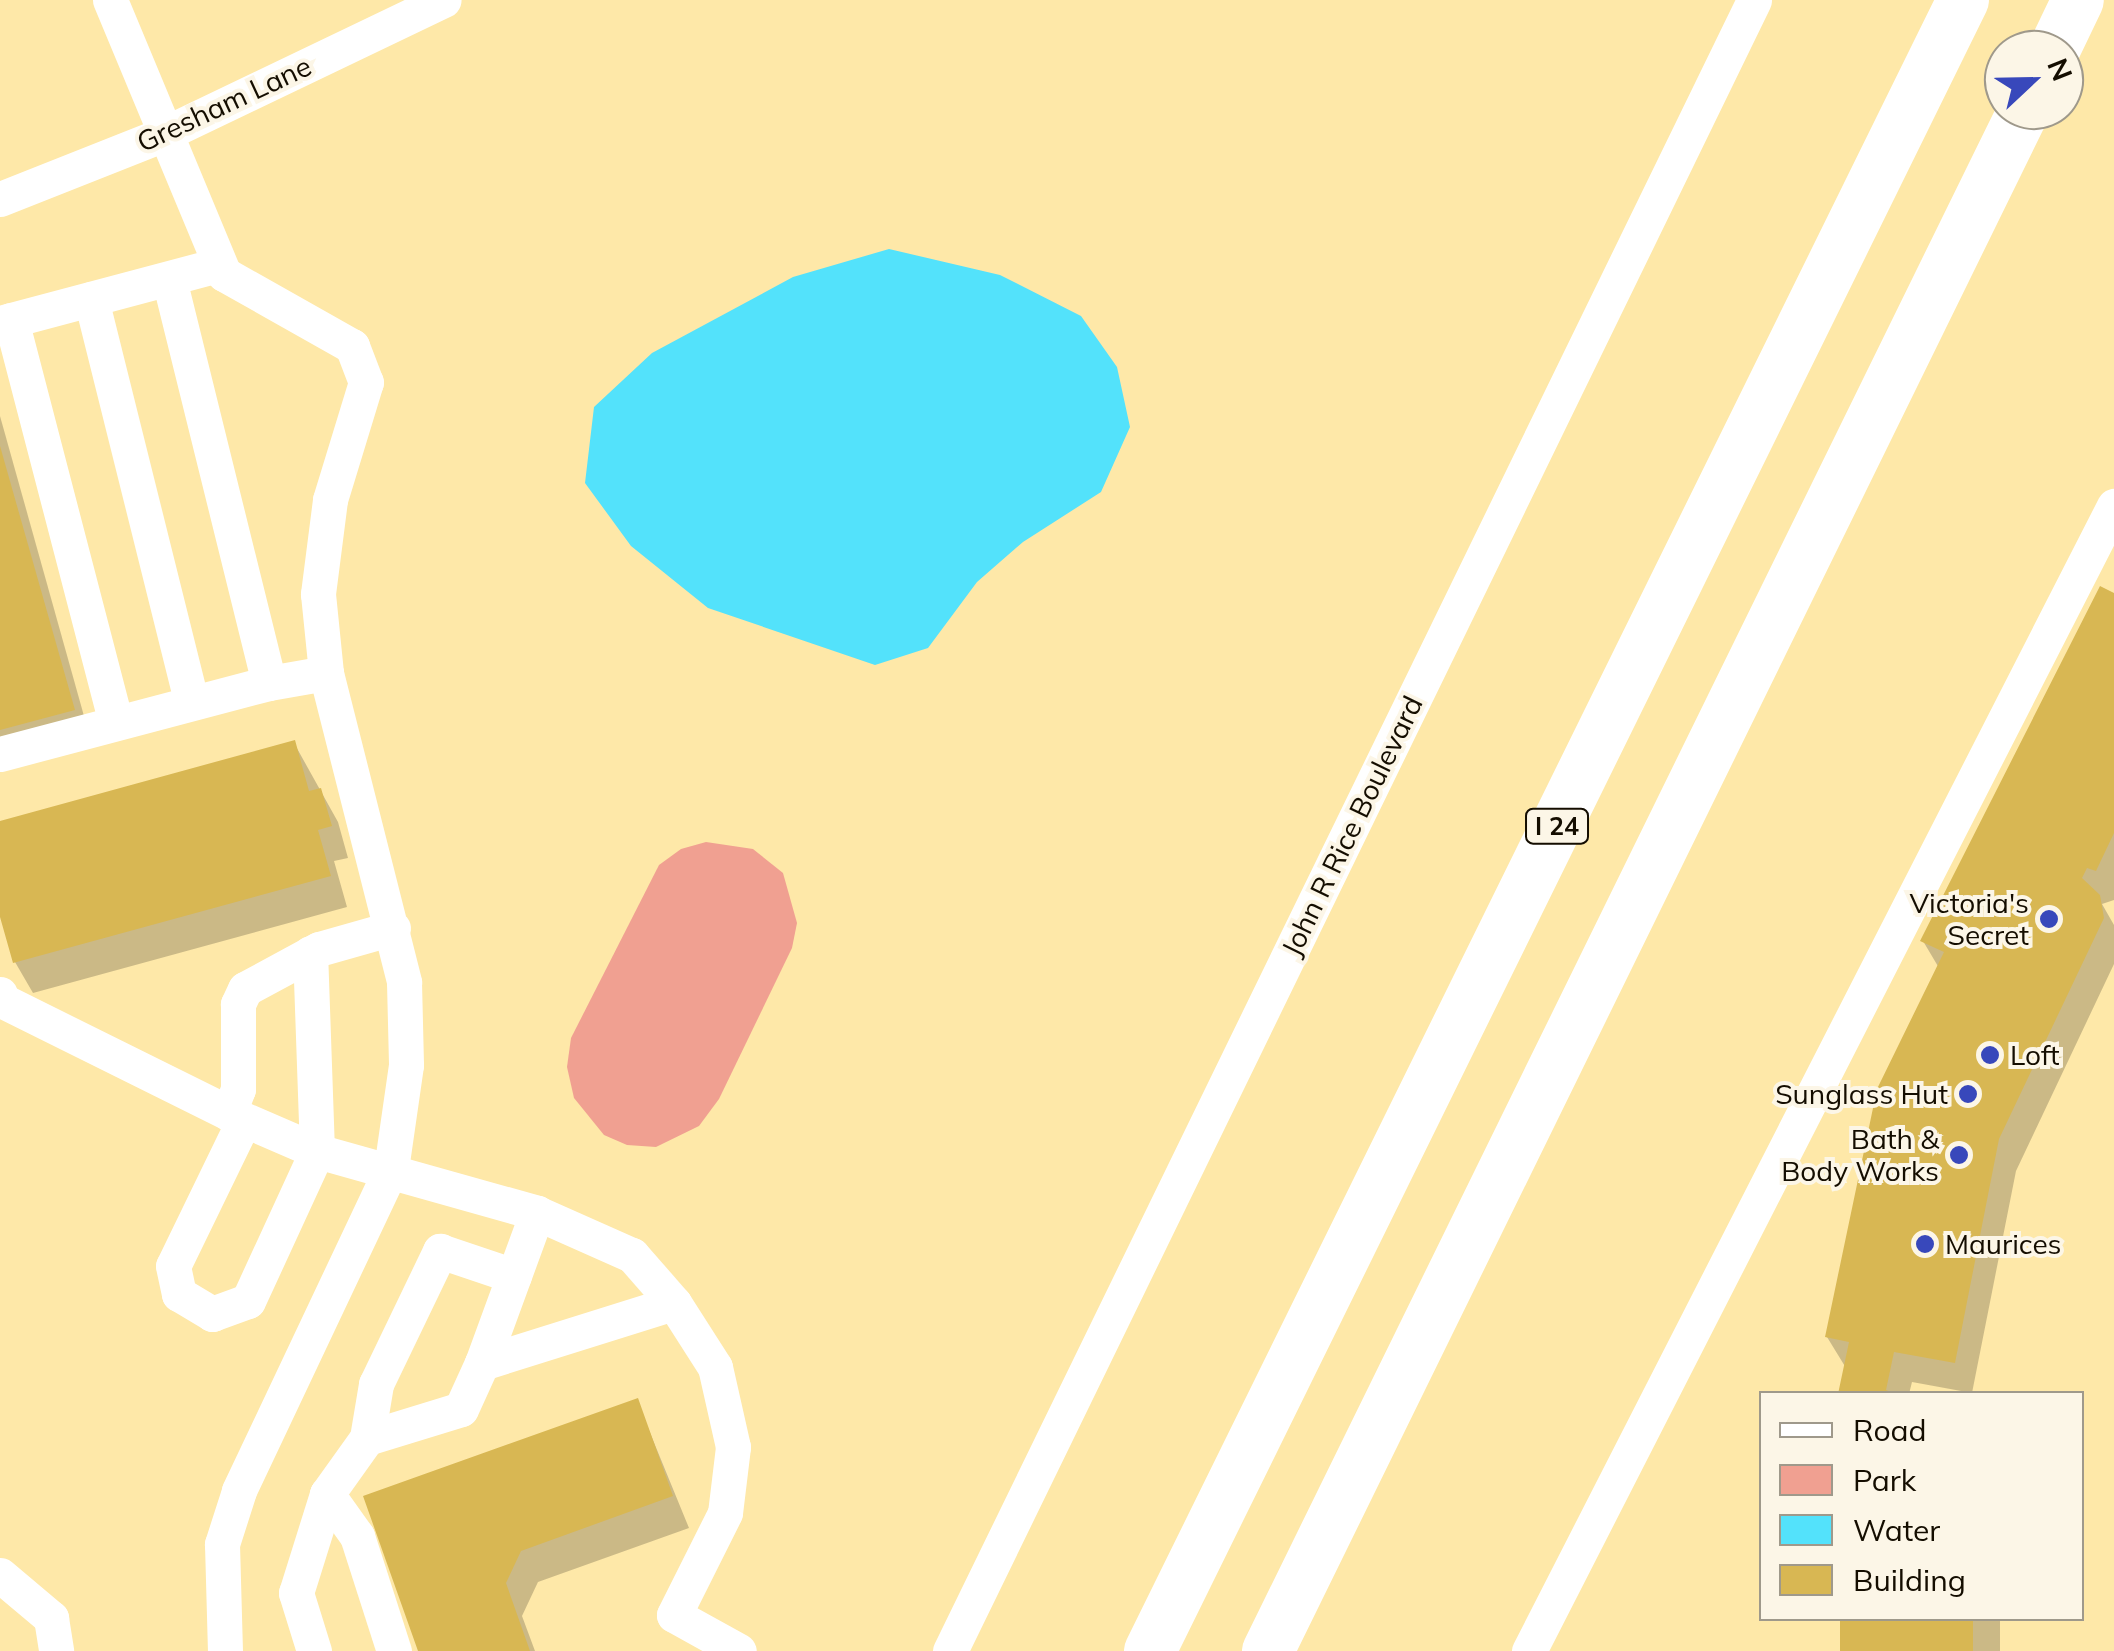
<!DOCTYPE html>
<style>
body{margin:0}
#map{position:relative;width:2114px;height:1651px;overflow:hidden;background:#fee8a8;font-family:Mulish,sans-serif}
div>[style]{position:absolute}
.green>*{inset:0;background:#f0a091}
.water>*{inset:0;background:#53e2fb}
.shadow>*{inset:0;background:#0003;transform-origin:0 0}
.building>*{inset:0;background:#d8b753;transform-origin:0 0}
.minor>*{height:35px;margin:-17.5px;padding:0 17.5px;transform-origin:17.5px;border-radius:17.5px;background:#fff}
.highway>*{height:52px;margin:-26px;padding:0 26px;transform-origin:26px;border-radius:26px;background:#fff}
.dots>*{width:28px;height:28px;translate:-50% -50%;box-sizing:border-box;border:5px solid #fcf6e7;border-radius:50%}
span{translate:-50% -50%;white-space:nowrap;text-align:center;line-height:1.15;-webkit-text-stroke:8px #fcf6e7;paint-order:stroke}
.shield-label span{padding:2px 8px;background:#fcf6e7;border:2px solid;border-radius:8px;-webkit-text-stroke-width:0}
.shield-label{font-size:25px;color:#140d00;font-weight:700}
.street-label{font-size:28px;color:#140d00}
.poi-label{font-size:28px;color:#140d00}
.right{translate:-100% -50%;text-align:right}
.left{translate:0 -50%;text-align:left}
.legend{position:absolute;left:1759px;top:1391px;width:325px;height:230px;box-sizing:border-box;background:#fcf6e7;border:2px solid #9f998b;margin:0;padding:12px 18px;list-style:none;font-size:30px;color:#140d00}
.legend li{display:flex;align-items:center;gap:20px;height:50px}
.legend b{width:50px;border:2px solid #9f998b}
.north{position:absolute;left:1984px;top:30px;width:100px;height:100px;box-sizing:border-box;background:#fcf6e7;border:2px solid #9f998b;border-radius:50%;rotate:68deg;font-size:28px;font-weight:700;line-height:40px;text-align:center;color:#140d00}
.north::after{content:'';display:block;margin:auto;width:35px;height:45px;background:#3848bb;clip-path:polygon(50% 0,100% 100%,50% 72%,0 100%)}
</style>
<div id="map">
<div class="green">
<div style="clip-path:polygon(706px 842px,753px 849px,783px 873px,797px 923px,792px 948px,719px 1099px,699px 1126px,656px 1147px,627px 1145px,604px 1135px,574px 1098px,567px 1067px,571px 1038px,659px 865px,681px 849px)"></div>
</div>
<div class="water">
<div style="clip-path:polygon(889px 249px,1000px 275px,1081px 316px,1117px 367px,1130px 427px,1101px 492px,1023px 542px,977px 582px,928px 648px,875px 665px,708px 608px,631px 546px,585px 483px,594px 407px,652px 353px,793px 277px)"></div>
</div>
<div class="shadow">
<div style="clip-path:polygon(0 416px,91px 741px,0 761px)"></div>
<div style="clip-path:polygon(2114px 596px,2114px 900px,2102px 904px,2114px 925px,2114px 964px,2016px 1171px,1972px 1393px,1912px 1382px,1909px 1394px,1840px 1394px,1846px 1368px,1827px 1337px,1939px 968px,1923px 941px)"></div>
<div style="clip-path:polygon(294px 743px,338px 822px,348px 858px,334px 861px,347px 907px,33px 993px,15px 962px,0 908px,0 823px)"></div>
<div style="clip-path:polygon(637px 1401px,689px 1528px,538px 1582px,522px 1616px,535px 1651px,421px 1651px)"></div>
<div style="left:1844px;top:1618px;width:156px;height:34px"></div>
</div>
<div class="building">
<div style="clip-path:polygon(0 446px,75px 710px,0 730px)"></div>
<div style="clip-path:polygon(2100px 586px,2114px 593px,2114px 833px,2096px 871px,2087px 868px,2082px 878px,2100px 895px,2104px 918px,1999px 1139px,1955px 1363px,1894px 1352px,1886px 1390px,1896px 1394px,1838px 1394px,1849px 1342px,1825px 1337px,1877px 1089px,1944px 952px,1920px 941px)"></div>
<div style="clip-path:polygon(295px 740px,309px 791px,321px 788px,332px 826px,318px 830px,331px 876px,13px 963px,0 917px,0 821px)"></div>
<div style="clip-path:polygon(638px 1398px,673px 1496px,521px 1551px,506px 1583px,530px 1651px,418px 1651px,363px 1496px)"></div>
<div style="left:1840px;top:1618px;width:133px;height:34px"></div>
</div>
<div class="minor">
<div style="left:110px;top:0;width:297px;rotate:67.4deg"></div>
<div style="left:224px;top:274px;width:147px;rotate:29.4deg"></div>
<div style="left:352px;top:346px;width:39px;rotate:69deg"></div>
<div style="left:366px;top:382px;width:123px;rotate:107deg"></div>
<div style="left:330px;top:500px;width:95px;rotate:97.3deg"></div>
<div style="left:318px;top:594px;width:79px;rotate:84.2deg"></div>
<div style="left:326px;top:673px;width:319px;rotate:75.8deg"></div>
<div style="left:404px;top:982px;width:83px;rotate:88.6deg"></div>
<div style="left:406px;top:1065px;width:105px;rotate:98.2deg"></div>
<div style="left:391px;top:1169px;width:356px;rotate:115.3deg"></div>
<div style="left:239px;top:1491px;width:56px;rotate:107.8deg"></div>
<div style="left:222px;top:1544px;width:107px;rotate:88.4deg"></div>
<div style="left:0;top:199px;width:176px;rotate:-21.6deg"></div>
<div style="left:164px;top:134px;width:310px;rotate:-25.6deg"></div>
<div style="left:169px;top:279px;width:416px;rotate:76.1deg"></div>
<div style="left:269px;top:683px;width:58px;rotate:-10deg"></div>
<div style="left:91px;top:299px;width:416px;rotate:76deg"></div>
<div style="left:11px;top:320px;width:416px;rotate:75.4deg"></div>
<div style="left:0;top:323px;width:226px;rotate:-14.9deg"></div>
<div style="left:0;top:754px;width:278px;rotate:-14.8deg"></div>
<div style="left:393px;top:928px;width:77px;rotate:164.2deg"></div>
<div style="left:319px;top:949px;width:84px;rotate:151.6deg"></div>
<div style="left:245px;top:989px;width:17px;rotate:115deg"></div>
<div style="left:238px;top:1004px;width:85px;rotate:90deg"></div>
<div style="left:238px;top:1089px;width:26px;rotate:111deg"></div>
<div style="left:229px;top:1113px;width:96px;rotate:23.4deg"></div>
<div style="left:317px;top:1151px;width:229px;rotate:15.7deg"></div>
<div style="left:537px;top:1213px;width:104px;rotate:23.9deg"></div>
<div style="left:632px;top:1255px;width:64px;rotate:48.8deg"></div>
<div style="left:674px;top:1303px;width:76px;rotate:57.4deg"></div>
<div style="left:715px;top:1367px;width:82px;rotate:77.3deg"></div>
<div style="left:733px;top:1447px;width:66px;rotate:96.9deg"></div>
<div style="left:725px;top:1513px;width:114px;rotate:116.6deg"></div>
<div style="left:674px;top:1615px;width:74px;rotate:29deg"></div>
<div style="left:0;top:994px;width:8px;rotate:67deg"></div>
<div style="left:3px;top:1001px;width:252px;rotate:26.4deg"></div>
<div style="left:244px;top:1120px;width:162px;rotate:115.9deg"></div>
<div style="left:173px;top:1266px;width:29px;rotate:78deg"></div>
<div style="left:179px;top:1294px;width:39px;rotate:31deg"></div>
<div style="left:212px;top:1314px;width:38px;rotate:-20deg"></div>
<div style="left:248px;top:1301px;width:165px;rotate:-65.3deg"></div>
<div style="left:317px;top:1151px;width:198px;rotate:-92deg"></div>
<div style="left:482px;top:1363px;width:160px;rotate:-69.9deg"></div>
<div style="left:367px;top:1438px;width:55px;rotate:-80.5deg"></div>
<div style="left:376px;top:1384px;width:148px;rotate:-64.3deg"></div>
<div style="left:440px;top:1251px;width:78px;rotate:18.7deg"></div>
<div style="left:327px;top:1494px;width:52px;rotate:54.5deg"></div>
<div style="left:357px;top:1536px;width:121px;rotate:72.2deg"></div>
<div style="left:0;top:1575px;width:67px;rotate:40.1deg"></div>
<div style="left:51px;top:1618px;width:33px;rotate:81deg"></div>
<div style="left:314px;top:1651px;width:61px;rotate:-107.2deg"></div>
<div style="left:296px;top:1593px;width:104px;rotate:-72.6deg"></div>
<div style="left:327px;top:1494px;width:69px;rotate:-54.5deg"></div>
<div style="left:367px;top:1438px;width:98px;rotate:-17.1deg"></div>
<div style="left:461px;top:1409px;width:51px;rotate:-65.5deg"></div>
<div style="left:482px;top:1363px;width:201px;rotate:-17.4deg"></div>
<div style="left:950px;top:1651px;width:1836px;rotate:-64.03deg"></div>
<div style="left:1529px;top:1651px;width:1286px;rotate:-62.94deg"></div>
</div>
<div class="highway">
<div style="left:2054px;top:50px;width:55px;rotate:-64.4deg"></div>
<div style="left:1150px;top:1651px;width:1840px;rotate:-63.78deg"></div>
<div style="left:1268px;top:1651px;width:1716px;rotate:-63.87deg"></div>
</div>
<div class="dots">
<div style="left:2049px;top:919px;background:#3848bb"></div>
<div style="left:1990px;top:1055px;background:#3848bb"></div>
<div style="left:1968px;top:1094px;background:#3848bb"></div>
<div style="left:1959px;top:1155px;background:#3848bb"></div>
<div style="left:1925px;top:1244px;background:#3848bb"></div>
</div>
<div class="shield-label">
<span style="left:1557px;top:826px">I 24</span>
</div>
<div class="street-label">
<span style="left:224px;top:104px;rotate:-25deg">Gresham Lane</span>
<span style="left:1352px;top:826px;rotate:-64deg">John R Rice Boulevard</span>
</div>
<div class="poi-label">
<span class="right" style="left:2029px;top:919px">Victoria's<br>Secret</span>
<span class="left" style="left:2010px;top:1055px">Loft</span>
<span class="right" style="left:1948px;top:1094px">Sunglass Hut</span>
<span class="right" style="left:1939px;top:1155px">Bath &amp;<br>Body Works</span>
<span class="left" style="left:1945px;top:1244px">Maurices</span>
</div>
<ul class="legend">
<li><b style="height:12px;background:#fff"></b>Road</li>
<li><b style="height:28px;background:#f0a091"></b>Park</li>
<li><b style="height:28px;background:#53e2fb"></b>Water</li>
<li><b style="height:28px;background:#d8b753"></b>Building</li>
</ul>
<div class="north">N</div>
</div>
